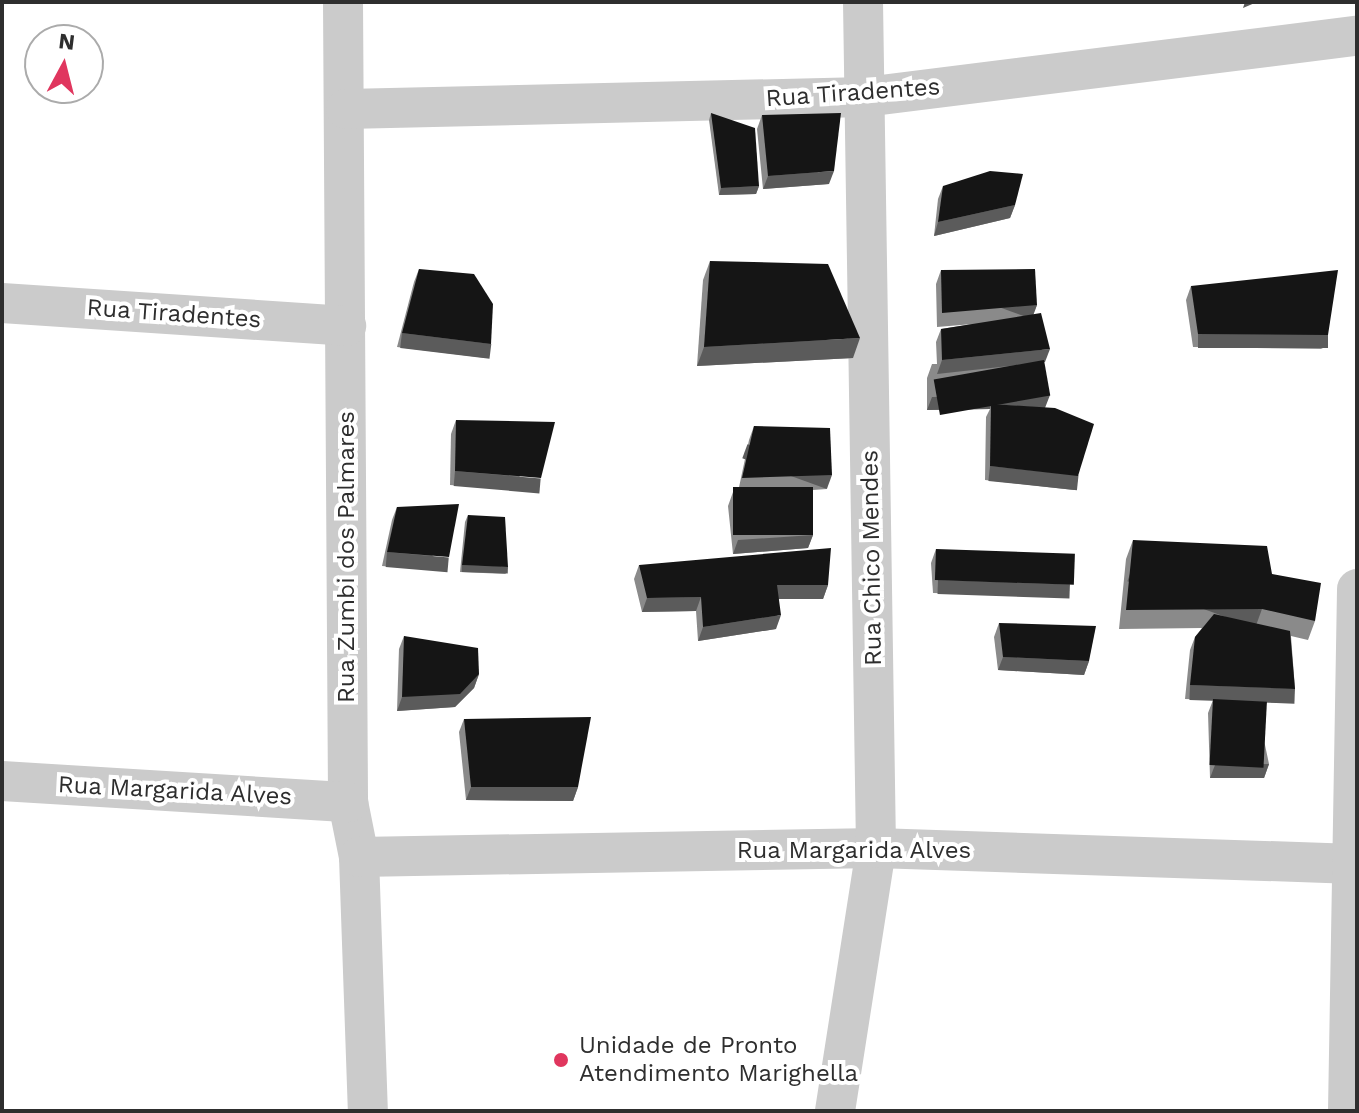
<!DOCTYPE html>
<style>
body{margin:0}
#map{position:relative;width:1359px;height:1113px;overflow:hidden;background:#fff;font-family:"Work Sans",sans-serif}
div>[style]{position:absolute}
.street>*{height:40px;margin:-20px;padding:0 20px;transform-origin:20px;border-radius:20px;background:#cbcbcb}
.wall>*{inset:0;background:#8a8a8a}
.shaded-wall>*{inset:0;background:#5b5b5b;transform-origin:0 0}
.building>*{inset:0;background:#151515;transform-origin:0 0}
.dots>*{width:22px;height:22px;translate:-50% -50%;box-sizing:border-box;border:4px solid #fff;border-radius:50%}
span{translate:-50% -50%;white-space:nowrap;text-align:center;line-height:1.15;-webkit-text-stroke:8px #fff;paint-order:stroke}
.street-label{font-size:24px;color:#2e2e2e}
.poi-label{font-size:24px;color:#2e2e2e}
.left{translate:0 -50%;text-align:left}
.frame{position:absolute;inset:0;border:4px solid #2e2e2e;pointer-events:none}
.north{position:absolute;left:24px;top:24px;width:80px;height:80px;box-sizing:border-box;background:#fff;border:2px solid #ababab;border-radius:50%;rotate:7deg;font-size:22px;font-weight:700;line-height:32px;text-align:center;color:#2e2e2e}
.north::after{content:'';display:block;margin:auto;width:28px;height:36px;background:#e0365e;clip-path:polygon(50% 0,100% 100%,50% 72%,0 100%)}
</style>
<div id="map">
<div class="street">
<div style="left:343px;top:2px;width:800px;rotate:89.64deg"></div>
<div style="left:348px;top:802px;width:56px;rotate:78.7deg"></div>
<div style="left:359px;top:857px;width:254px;rotate:88deg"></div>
<div style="left:346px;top:109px;width:519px;rotate:-1.32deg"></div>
<div style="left:865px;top:97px;width:496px;rotate:-7.1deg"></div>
<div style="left:2px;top:303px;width:345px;rotate:3.8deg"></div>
<div style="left:2px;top:781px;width:347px;rotate:3.5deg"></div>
<div style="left:359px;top:857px;width:517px;rotate:-1deg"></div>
<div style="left:876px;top:848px;width:472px;rotate:1.9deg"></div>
<div style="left:835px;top:1111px;width:266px;rotate:-81.1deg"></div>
<div style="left:876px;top:848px;width:846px;rotate:-90.88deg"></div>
<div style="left:1348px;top:1111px;width:522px;rotate:-89.01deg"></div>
</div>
<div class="wall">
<div style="clip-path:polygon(711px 113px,759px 186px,756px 194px,719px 195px,709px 120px)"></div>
<div style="clip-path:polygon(762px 115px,829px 184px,763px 189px,757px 129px)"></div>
<div style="clip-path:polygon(943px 186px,1015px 205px,1010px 218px,934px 236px,938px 199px)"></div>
<div style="clip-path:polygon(710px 261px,853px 358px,697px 366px,703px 280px)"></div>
<div style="clip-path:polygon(419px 269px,491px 344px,486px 358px,397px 347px,414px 282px)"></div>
<div style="clip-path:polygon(941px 270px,1037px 305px,1033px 314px,1045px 362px,1044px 362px,1045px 408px,1078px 476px,1074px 490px,985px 480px,986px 417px,990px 409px,927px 410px,927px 378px,932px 364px,937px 364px,936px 342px,941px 329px,973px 324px,937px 327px,936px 284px)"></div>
<div style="clip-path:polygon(1191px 286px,1323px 349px,1193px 347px,1186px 300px)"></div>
<div style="clip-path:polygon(456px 420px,537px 492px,450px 485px,451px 434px)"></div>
<div style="clip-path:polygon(754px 426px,827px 489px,813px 490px,813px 535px,808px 548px,733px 554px,728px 506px,733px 492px,738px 492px,749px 440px)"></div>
<div style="clip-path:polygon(397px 507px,444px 571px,382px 566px,392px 520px)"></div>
<div style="clip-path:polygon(468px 515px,506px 574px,460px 572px,465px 522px)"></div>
<div style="clip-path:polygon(1133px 540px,1272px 574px,1315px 621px,1308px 640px,1291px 636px,1295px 689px,1290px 703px,1256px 702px,1269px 764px,1264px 778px,1210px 778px,1208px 713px,1213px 700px,1185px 699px,1190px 650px,1195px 637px,1202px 628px,1119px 629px,1126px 559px)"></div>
<div style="clip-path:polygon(936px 549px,1070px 584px,1065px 597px,933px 593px,931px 563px)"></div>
<div style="clip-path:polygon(639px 565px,828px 585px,823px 599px,779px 599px,776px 629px,698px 641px,696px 611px,642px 612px,634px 579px)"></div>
<div style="clip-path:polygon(999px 623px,1089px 661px,1084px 675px,998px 670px,994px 637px)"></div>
<div style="clip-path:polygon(404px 636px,479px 674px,474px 688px,455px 707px,397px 711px,399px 649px)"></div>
<div style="clip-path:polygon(464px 719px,578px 787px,573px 801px,466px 800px,459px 732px)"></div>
</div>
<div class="shaded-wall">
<div style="clip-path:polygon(1245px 2px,1257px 2px,1243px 8px)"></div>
<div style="clip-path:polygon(834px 171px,829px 184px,763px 189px,768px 176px)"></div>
<div style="clip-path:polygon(759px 186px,756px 194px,719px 195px,721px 188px)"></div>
<div style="clip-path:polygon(1015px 205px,1010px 218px,934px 236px,938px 222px)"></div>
<div style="left:1037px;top:305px;width:15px;height:95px;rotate:110deg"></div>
<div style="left:402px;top:333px;width:90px;height:15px;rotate:7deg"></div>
<div style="left:1198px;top:334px;width:130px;height:14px"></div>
<div style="clip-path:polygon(860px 338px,853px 358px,697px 366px,704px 347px)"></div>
<div style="clip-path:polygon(1050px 349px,1045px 362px,937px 374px,942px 360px)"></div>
<div style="clip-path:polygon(1050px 395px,1045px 408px,991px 404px,990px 409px,927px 410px,932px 397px)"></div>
<div style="left:990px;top:466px;width:89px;height:15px;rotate:6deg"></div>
<div style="left:455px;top:471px;width:86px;height:15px;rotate:5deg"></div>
<div style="left:832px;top:475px;width:15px;height:90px;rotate:110deg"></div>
<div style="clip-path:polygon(813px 535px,808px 548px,733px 554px,738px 540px)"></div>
<div style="left:387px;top:552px;width:62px;height:15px;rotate:5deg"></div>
<div style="left:462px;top:565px;width:46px;height:7px;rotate:2deg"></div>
<div style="left:938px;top:580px;width:132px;height:14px;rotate:2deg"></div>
<div style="clip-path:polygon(777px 585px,828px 585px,823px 599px,772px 599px)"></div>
<div style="clip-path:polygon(701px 597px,696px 611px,642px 612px,647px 598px)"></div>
<div style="left:1262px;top:609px;width:20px;height:136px;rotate:110deg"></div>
<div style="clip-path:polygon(781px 615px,776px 629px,698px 641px,703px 627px)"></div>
<div style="clip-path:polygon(1003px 657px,1089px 661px,1084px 675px,998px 670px)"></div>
<div style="clip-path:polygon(479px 674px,474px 688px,455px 707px,397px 711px,402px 697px)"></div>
<div style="left:1190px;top:685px;width:105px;height:15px;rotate:2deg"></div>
<div style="clip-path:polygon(1269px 764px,1264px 778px,1210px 778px,1215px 765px)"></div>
<div style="clip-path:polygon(471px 787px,578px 787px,573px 801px,466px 800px)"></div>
</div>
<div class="building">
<div style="clip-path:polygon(711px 113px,755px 128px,759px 186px,721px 188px)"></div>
<div style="clip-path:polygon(841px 113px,834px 171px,768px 176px,762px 115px)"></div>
<div style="clip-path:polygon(990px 171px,1023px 174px,1015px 205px,938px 222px,943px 186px)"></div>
<div style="clip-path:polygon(710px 261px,828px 264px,860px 338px,704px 347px)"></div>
<div style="clip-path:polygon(419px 269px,474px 274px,493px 304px,491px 344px,402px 333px)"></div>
<div style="clip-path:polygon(1035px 269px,1037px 305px,942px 313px,941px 270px)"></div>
<div style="clip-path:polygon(1338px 270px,1328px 335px,1198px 334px,1191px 286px)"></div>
<div style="clip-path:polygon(1041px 313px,1050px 349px,942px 360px,941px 329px)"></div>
<div style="left:1044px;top:360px;width:36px;height:112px;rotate:80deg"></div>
<div style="clip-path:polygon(991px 404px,1055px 408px,1094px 424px,1078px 476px,990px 466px)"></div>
<div style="clip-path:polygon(456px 420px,555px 422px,541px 478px,455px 471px)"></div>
<div style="clip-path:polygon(754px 426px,830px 428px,832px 475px,742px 478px)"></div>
<div style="left:813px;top:487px;width:48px;height:80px;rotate:90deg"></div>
<div style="clip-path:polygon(459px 504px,449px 557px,387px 552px,397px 507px)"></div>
<div style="clip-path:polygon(468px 515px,505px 517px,508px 567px,462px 565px)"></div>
<div style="clip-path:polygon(1133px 540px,1267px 546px,1272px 574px,1321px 583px,1315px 621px,1262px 609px,1126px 610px)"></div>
<div style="clip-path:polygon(831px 548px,828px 585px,777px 585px,781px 615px,703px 627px,701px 597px,647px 598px,639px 565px)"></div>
<div style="left:936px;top:549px;width:139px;height:31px;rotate:2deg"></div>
<div style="clip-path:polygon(1214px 614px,1290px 631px,1295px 689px,1190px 685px,1195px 637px)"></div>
<div style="clip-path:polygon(999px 623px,1096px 626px,1089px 661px,1003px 657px)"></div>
<div style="clip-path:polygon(404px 636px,478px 648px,479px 674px,460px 694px,402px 697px)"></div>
<div style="left:1213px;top:699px;width:54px;height:66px;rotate:3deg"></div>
<div style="clip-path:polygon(591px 717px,578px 787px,471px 787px,464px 719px)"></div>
</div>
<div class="dots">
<div style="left:561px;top:1060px;background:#e0365e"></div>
</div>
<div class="street-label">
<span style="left:853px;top:93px;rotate:-4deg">Rua Tiradentes</span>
<span style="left:174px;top:314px;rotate:4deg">Rua Tiradentes</span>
<span style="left:347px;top:557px;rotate:-90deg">Rua Zumbi dos Palmares</span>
<span style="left:872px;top:558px;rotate:-91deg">Rua Chico Mendes</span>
<span style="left:175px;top:791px;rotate:3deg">Rua Margarida Alves</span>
<span style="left:854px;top:851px">Rua Margarida Alves</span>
</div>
<div class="poi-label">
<span class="left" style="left:579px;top:1060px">Unidade de Pronto<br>Atendimento Marighella</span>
</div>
<div class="frame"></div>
<div class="north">N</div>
</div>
